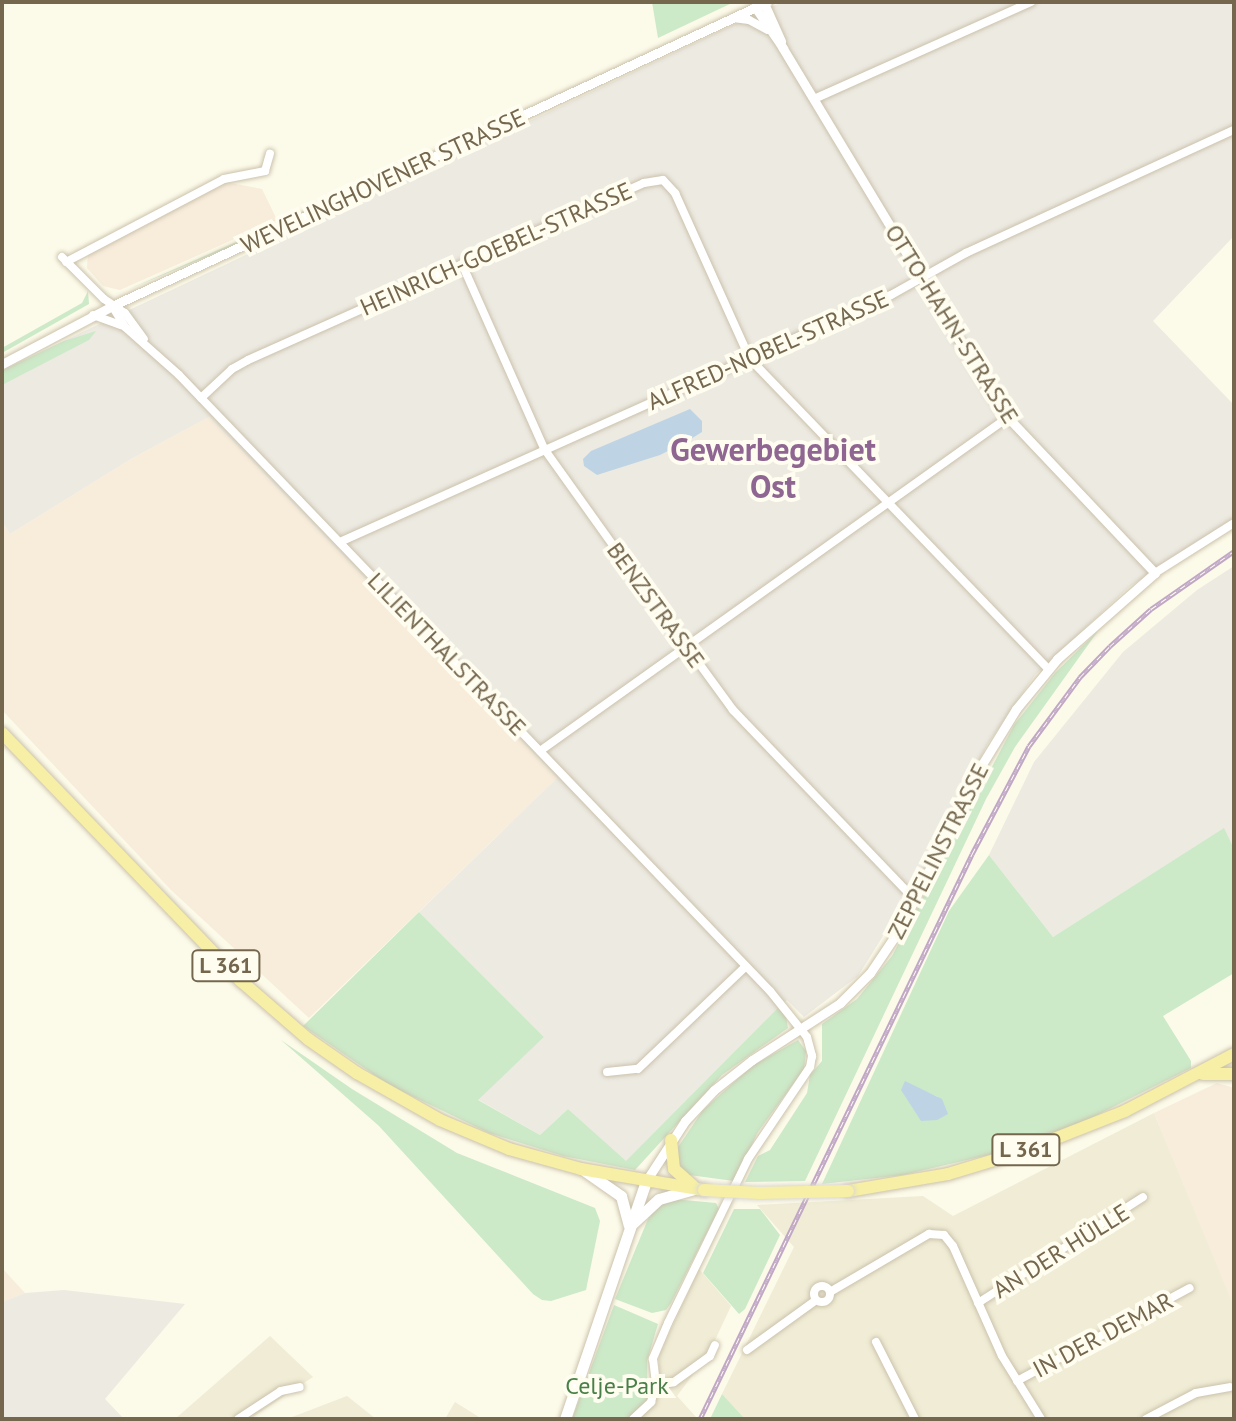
<!DOCTYPE html>
<meta charset="utf-8">
<style>
body{margin:0}
#map{position:relative;width:1236px;height:1421px;overflow:hidden;background:#fcfae9;font-family:"PT Sans",sans-serif}
div>[style]{position:absolute}
.residential>*{inset:0;background:#f0ecd5}
.commercial>*{inset:0;background:#f8ecdb}
.industrial>*{inset:0;background:#edeae2}
.green>*{inset:0;background:#cce9c8}
.water>*{inset:0;background:#bed4e5}
.roads{filter:drop-shadow(0 0 2px #cbc2ac) drop-shadow(0 0 2px #cbc2ac)}
.minor>*{height:8px;margin:-4px;padding:0 4px;transform-origin:4px;border-radius:4px;background:#fff}
.minor>.ring{margin:-4px;padding:0;box-sizing:content-box;background:none;border:8px solid #fff;border-radius:50%}
.tertiary>*{height:9px;margin:-4.5px;padding:0 4.5px;transform-origin:4.5px;border-radius:4.5px;background:#fff}
.secondary>*{height:11px;margin:-5.5px;padding:0 5.5px;transform-origin:5.5px;border-radius:5.5px;background:#fff}
.primary>*{height:12px;margin:-6px;padding:0 6px;transform-origin:6px;border-radius:6px;background:#f6efa5}
.rail>*{height:5px;margin-top:-2.5px;transform-origin:0;background:repeating-linear-gradient(90deg,#fefdf0 0 6px,#c0a7c6 0 12px);box-sizing:border-box;border-block:2px solid #c0a7c6}
.bridges{filter:drop-shadow(0 0 2px #dbd7d1) drop-shadow(0 0 2px #dbd7d1)}
.primary-bridge>*{height:12px;margin:-6px;padding:0 6px;transform-origin:6px;border-radius:6px;background:#f6efa5}
span{translate:-50% -50%;white-space:nowrap;text-align:center;line-height:1.15;-webkit-text-stroke:8px #fefdf0;paint-order:stroke}
.shield-label span{padding:2px 6px;background:#fefdf0;border:2px solid;border-radius:6px;-webkit-text-stroke-width:0}
.shield-label{font-size:22px;color:#75674e;font-weight:700}
.street-label{font-size:24px;color:#75674e}
.park-label{font-size:24px;color:#498049}
.district-label{font-size:32px;color:#8e6691;font-weight:700}
.frame{position:absolute;inset:0;border:4px solid #75674e;pointer-events:none}
</style>
<div id="map">
<div class="residential">
<div style="clip-path:polygon(1154px 1113px,1234px 1305px,1234px 1419px,745px 1419px,722px 1394px,794px 1247px,757px 1205px,923px 1196px,953px 1216px)"></div>
<div style="clip-path:polygon(699px 1269px,731px 1306px,709px 1353px,677px 1396px,696px 1417px,637px 1419px,654px 1404px,659px 1389px,659px 1355px)"></div>
<div style="clip-path:polygon(270px 1336px,313px 1377px,250px 1419px,175px 1419px)"></div>
<div style="clip-path:polygon(347px 1396px,376px 1419px,287px 1419px)"></div>
<div style="clip-path:polygon(455px 1402px,482px 1419px,445px 1419px)"></div>
</div>
<div class="commercial">
<div style="clip-path:polygon(225px 182px,262px 189px,277px 220px,120px 290px,103px 286px,87px 268px,88px 253px)"></div>
<div style="clip-path:polygon(209px 417px,557px 778px,309px 1018px,171px 890px,2px 710px,2px 522px,10px 534px,131px 459px)"></div>
<div style="clip-path:polygon(1217px 1083px,1234px 1088px,1233px 1305px,1154px 1113px)"></div>
<div style="clip-path:polygon(2px 1268px,25px 1293px,2px 1302px)"></div>
</div>
<div class="industrial">
<div style="clip-path:polygon(782px 2px,1234px 2px,1234px 236px,1153px 321px,1234px 405px,1234px 520px,1129px 587px,1035px 675px,987px 745px,928px 864px,858px 976px,804px 1017px,787px 1000px,626px 1162px,568px 1109px,540px 1135px,477px 1099px,544px 1037px,419px 912px,557px 778px,209px 417px,131px 459px,10px 534px,2px 522px,2px 370px)"></div>
<div style="clip-path:polygon(1234px 566px,1234px 849px,1223px 829px,1053px 937px,989px 855px,1034px 762px,1123px 652px,1197px 590px)"></div>
<div style="clip-path:polygon(64px 1290px,185px 1304px,105px 1399px,124px 1419px,2px 1419px,2px 1302px,25px 1293px)"></div>
</div>
<div class="green">
<div style="clip-path:polygon(652px 2px,734px 2px,658px 38px)"></div>
<div style="clip-path:polygon(457px 140px,242px 242px,127px 290px,241px 240px)"></div>
<div style="clip-path:polygon(88px 291px,89px 304px,2px 353px,2px 348px,82px 303px)"></div>
<div style="clip-path:polygon(96px 331px,89px 340px,2px 385px,2px 371px,64px 341px)"></div>
<div style="clip-path:polygon(1098px 631px,1015px 747px,986px 799px,805px 1181px,745px 1182px,758px 1156px,770px 1150px,807px 1093px,810px 1075px,822px 1061px,822px 1024px,857px 999px,892px 956px,1014px 725px,1055px 673px)"></div>
<div style="clip-path:polygon(evenodd,1224px 828px,1234px 849px,1234px 973px,1163px 1016px,1191px 1061px,1191px 1068px,1087px 1120px,1050px 1134px,1012px 1143px,1001px 1152px,903px 1175px,822px 1184px,949px 911px,989px 855px,1053px 937px,1224px 828px,917px 1088px,938px 1097px,916px 1111px,913px 1106px,917px 1088px)"></div>
<div style="clip-path:polygon(419px 912px,544px 1037px,478px 1100px,540px 1135px,568px 1109px,626px 1161px,778px 1008px,786px 1016px,788px 1028px,722px 1075px,635px 1170px,563px 1156px,489px 1133px,389px 1085px,303px 1026px)"></div>
<div style="clip-path:polygon(281px 1040px,352px 1089px,457px 1153px,595px 1208px,600px 1221px,586px 1290px,551px 1301px,542px 1300px,533px 1294px,379px 1126px)"></div>
<div style="clip-path:polygon(798px 1040px,806px 1051px,804px 1069px,758px 1132px,734px 1181px,689px 1175px,677px 1165px,676px 1150px,703px 1110px,752px 1066px)"></div>
<div style="clip-path:polygon(673px 1199px,716px 1203px,719px 1209px,671px 1303px,666px 1310px,652px 1313px,615px 1299px,648px 1219px,659px 1205px)"></div>
<div style="clip-path:polygon(734px 1209px,760px 1209px,780px 1235px,745px 1309px,739px 1314px,703px 1273px)"></div>
<div style="clip-path:polygon(614px 1305px,658px 1324px,647px 1361px,648px 1403px,627px 1419px,572px 1419px)"></div>
<div style="clip-path:polygon(722px 1394px,745px 1419px,710px 1419px)"></div>
</div>
<div class="water">
<div style="clip-path:polygon(690px 409px,702px 421px,702px 432px,686px 442px,660px 455px,597px 475px,584px 466px,583px 459px,591px 451px)"></div>
<div style="clip-path:polygon(905px 1081px,942px 1099px,948px 1114px,937px 1120px,921px 1121px,901px 1090px)"></div>
</div>
<div class="roads">
<div class="minor">
<div style="left:733px;top:18px;width:16px;rotate:7deg"></div>
<div style="left:749px;top:20px;width:21px;rotate:28deg"></div>
<div style="left:814px;top:99px;width:238px;rotate:-24.1deg"></div>
<div style="left:62px;top:257px;width:59px;rotate:45deg"></div>
<div style="left:104px;top:299px;width:25px;rotate:34deg"></div>
<div style="left:125px;top:313px;width:32px;rotate:54deg"></div>
<div style="left:66px;top:262px;width:178px;rotate:-27.7deg"></div>
<div style="left:224px;top:179px;width:42px;rotate:-11deg"></div>
<div style="left:265px;top:171px;width:18px;rotate:-74deg"></div>
<div style="left:462px;top:264px;width:204px;rotate:66deg"></div>
<div style="left:545px;top:450px;width:129px;rotate:54.5deg"></div>
<div style="left:620px;top:555px;width:192px;rotate:53.9deg"></div>
<div style="left:733px;top:710px;width:263px;rotate:46.2deg"></div>
<div style="left:112px;top:306px;width:25px;rotate:58deg"></div>
<div style="left:125px;top:327px;width:72px;rotate:41.6deg"></div>
<div style="left:179px;top:375px;width:854px;rotate:46.19deg"></div>
<div style="left:770px;top:991px;width:59px;rotate:51.2deg"></div>
<div style="left:807px;top:1037px;width:20px;rotate:75deg"></div>
<div style="left:812px;top:1056px;width:11px;rotate:100deg"></div>
<div style="left:810px;top:1067px;width:111px;rotate:124deg"></div>
<div style="left:748px;top:1159px;width:182px;rotate:116deg"></div>
<div style="left:668px;top:1323px;width:39px;rotate:113deg"></div>
<div style="left:653px;top:1359px;width:26px;rotate:83deg"></div>
<div style="left:93px;top:315px;width:30px;rotate:20deg"></div>
<div style="left:201px;top:398px;width:42px;rotate:-43.1deg"></div>
<div style="left:232px;top:369px;width:18px;rotate:-29deg"></div>
<div style="left:248px;top:360px;width:434px;rotate:-24.1deg"></div>
<div style="left:644px;top:183px;width:19px;rotate:-9deg"></div>
<div style="left:663px;top:180px;width:18px;rotate:47deg"></div>
<div style="left:675px;top:193px;width:182px;rotate:65.7deg"></div>
<div style="left:750px;top:359px;width:430px;rotate:46.1deg"></div>
<div style="left:340px;top:542px;width:604px;rotate:-24.15deg"></div>
<div style="left:891px;top:295px;width:86px;rotate:-29.2deg"></div>
<div style="left:966px;top:253px;width:295px;rotate:-24.7deg"></div>
<div style="left:1155px;top:573px;width:93px;rotate:-32.3deg"></div>
<div style="left:540px;top:751px;width:574px;rotate:-35.49deg"></div>
<div style="left:607px;top:1072px;width:31px;rotate:-6deg"></div>
<div style="left:638px;top:1069px;width:149px;rotate:-43.6deg"></div>
<div class="ring" style="left:814px;top:1286px;width:8px;height:8px"></div>
<div style="left:830px;top:1292px;width:115px;rotate:-30.4deg"></div>
<div style="left:929px;top:1234px;width:15px;rotate:4deg"></div>
<div style="left:944px;top:1235px;width:14px;rotate:51deg"></div>
<div style="left:953px;top:1246px;width:120px;rotate:66deg"></div>
<div style="left:1002px;top:1356px;width:74px;rotate:58.2deg"></div>
<div style="left:978px;top:1303px;width:196px;rotate:-32.7deg"></div>
<div style="left:876px;top:1342px;width:86px;rotate:63.1deg"></div>
<div style="left:747px;top:1350px;width:85px;rotate:-35.9deg"></div>
<div style="left:1017px;top:1381px;width:196px;rotate:-28.3deg"></div>
<div style="left:238px;top:1419px;width:51px;rotate:-33.1deg"></div>
<div style="left:281px;top:1391px;width:19px;rotate:-12deg"></div>
<div style="left:633px;top:1419px;width:25px;rotate:-43deg"></div>
<div style="left:651px;top:1402px;width:18px;rotate:-74deg"></div>
<div style="left:656px;top:1385px;width:18px;rotate:-9deg"></div>
<div style="left:674px;top:1382px;width:44px;rotate:-35.8deg"></div>
<div style="left:710px;top:1356px;width:12px;rotate:-66deg"></div>
<div style="left:1146px;top:1419px;width:56px;rotate:-27.5deg"></div>
<div style="left:1196px;top:1393px;width:34px;rotate:-10deg"></div>
</div>
<div class="tertiary">
<div style="left:764px;top:3px;width:42px;rotate:65.9deg"></div>
<div style="left:2px;top:364px;width:124px;rotate:-27.8deg"></div>
<div style="left:112px;top:306px;width:722px;rotate:-24.9deg"></div>
<div style="left:646px;top:1181px;width:72px;rotate:-57deg"></div>
<div style="left:685px;top:1121px;width:42px;rotate:-46.9deg"></div>
<div style="left:714px;top:1090px;width:48px;rotate:-38.3deg"></div>
<div style="left:752px;top:1060px;width:105px;rotate:-32.9deg"></div>
<div style="left:840px;top:1003px;width:42px;rotate:-45deg"></div>
<div style="left:870px;top:973px;width:52px;rotate:-56deg"></div>
<div style="left:899px;top:930px;width:183px;rotate:-63.4deg"></div>
<div style="left:981px;top:766px;width:67px;rotate:-58.4deg"></div>
<div style="left:1016px;top:709px;width:65px;rotate:-50.6deg"></div>
<div style="left:1057px;top:659px;width:130px;rotate:-41.3deg"></div>
<div style="left:1155px;top:573px;width:224px;rotate:-133.4deg"></div>
<div style="left:1001px;top:410px;width:423px;rotate:-121.1deg"></div>
<div style="left:783px;top:48px;width:50px;rotate:-124.3deg"></div>
</div>
<div class="secondary">
<div style="left:585px;top:1171px;width:44px;rotate:34.8deg"></div>
<div style="left:621px;top:1196px;width:30px;rotate:75deg"></div>
<div style="left:633px;top:1223px;width:35px;rotate:-43deg"></div>
<div style="left:659px;top:1199px;width:35px;rotate:-16deg"></div>
<div style="left:565px;top:1419px;width:251px;rotate:-71.2deg"></div>
</div>
<div class="primary">
<div style="left:2px;top:733px;width:344px;rotate:46.1deg"></div>
<div style="left:241px;top:981px;width:89px;rotate:40.9deg"></div>
<div style="left:308px;top:1039px;width:60px;rotate:34.8deg"></div>
<div style="left:357px;top:1073px;width:95px;rotate:29.5deg"></div>
<div style="left:440px;top:1120px;width:75px;rotate:22.8deg"></div>
<div style="left:509px;top:1149px;width:75px;rotate:15.5deg"></div>
<div style="left:581px;top:1169px;width:125px;rotate:9.7deg"></div>
<div style="left:1203px;top:1074px;width:31px"></div>
<div style="left:671px;top:1140px;width:29px;rotate:84deg"></div>
<div style="left:674px;top:1169px;width:27px;rotate:42deg"></div>
<div style="left:848px;top:1191px;width:101px;rotate:-9.6deg"></div>
<div style="left:948px;top:1174px;width:76px;rotate:-16.8deg"></div>
<div style="left:1021px;top:1152px;width:112px;rotate:-21.5deg"></div>
<div style="left:1125px;top:1111px;width:123px;rotate:-27.6deg"></div>
</div>
</div>
<div class="rail">
<div style="left:700px;top:1419px;width:627px;rotate:-64.29deg"></div>
<div style="left:972px;top:854px;width:122px;rotate:-62.2deg"></div>
<div style="left:1029px;top:746px;width:86px;rotate:-53.5deg"></div>
<div style="left:1080px;top:677px;width:43px;rotate:-45.9deg"></div>
<div style="left:1110px;top:646px;width:55px;rotate:-42.1deg"></div>
<div style="left:1151px;top:609px;width:101px;rotate:-34.9deg"></div>
</div>
<div class="bridges">
<div class="primary-bridge">
<div style="left:704px;top:1190px;width:55px;rotate:3.1deg"></div>
<div style="left:759px;top:1193px;width:89px;rotate:-1.3deg"></div>
</div>
</div>
<div class="shield-label">
<span style="left:226px;top:966px">L 361</span>
<span style="left:1026px;top:1150px">L 361</span>
</div>
<div class="street-label">
<span style="left:383px;top:181px;rotate:-25deg">WEVELINGHOVENER STRASSE</span>
<span style="left:496px;top:249px;rotate:-24deg">HEINRICH-GOEBEL-STRASSE</span>
<span style="left:952px;top:324px;rotate:58deg">OTTO-HAHN-STRASSE</span>
<span style="left:768px;top:350px;rotate:-24deg">ALFRED-NOBEL-STRASSE</span>
<span style="left:656px;top:605px;rotate:54deg">BENZSTRASSE</span>
<span style="left:447px;top:654px;rotate:46deg">LILIENTHALSTRASSE</span>
<span style="left:938px;top:851px;rotate:-63deg">ZEPPELINSTRASSE</span>
<span style="left:1061px;top:1251px;rotate:-32deg">AN DER HÜLLE</span>
<span style="left:1103px;top:1335px;rotate:-28deg">IN DER DEMAR</span>
</div>
<div class="park-label">
<span style="left:617px;top:1386px">Celje-Park</span>
</div>
<div class="district-label">
<span style="left:773px;top:468px">Gewerbegebiet<br>Ost</span>
</div>
<div class="frame"></div>
</div>
